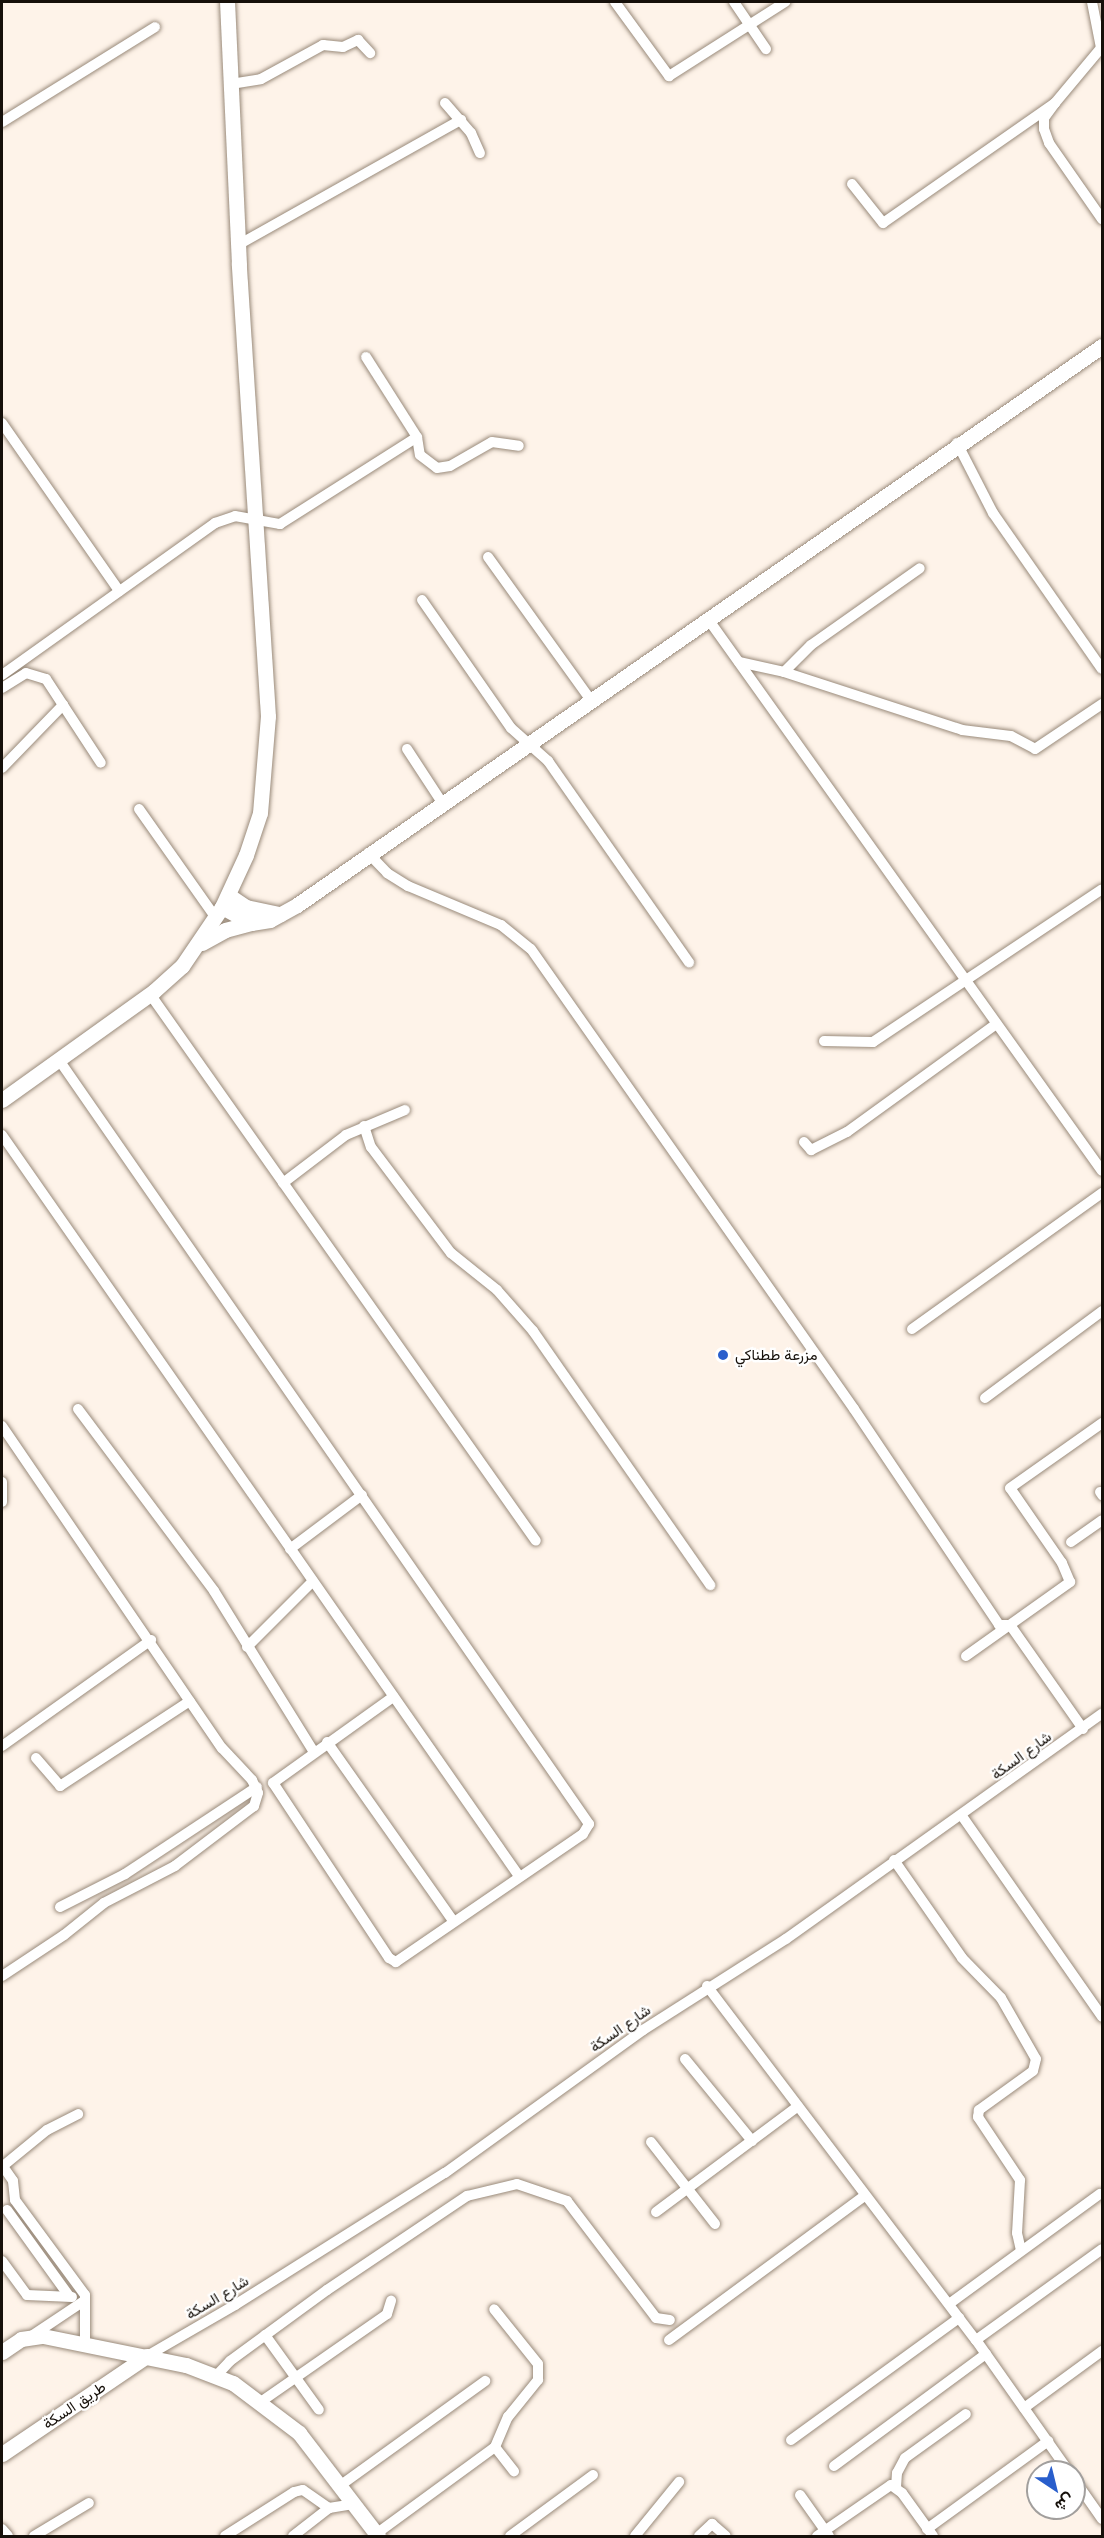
<!DOCTYPE html>
<meta charset="utf-8">
<style>
body{margin:0}
#map{position:relative;width:1104px;height:2538px;overflow:hidden;background:#fef3e9;font-family:Quicksand,Vazirmatn,sans-serif}
div>[style]{position:absolute}
.roads{filter:drop-shadow(0 0 2px #998a7a) drop-shadow(0 0 2px #998a7a)}
.street>*{height:10px;margin:-5px;padding:0 5px;transform-origin:5px;border-radius:5px;background:#fff}
.secondary>*{height:15px;margin:-7.5px;padding:0 7.5px;transform-origin:7.5px;border-radius:7.5px;background:#fff}
.dots>*{width:16px;height:16px;translate:-50% -50%;box-sizing:border-box;border:3px solid #fff;border-radius:50%}
span{translate:-50% -50%;white-space:nowrap;text-align:center;line-height:1.15;-webkit-text-stroke:4.5px #fff;paint-order:stroke}
.poi-label{font-size:15px;color:#16100a}
.left{translate:0 -50%;text-align:left}
.street-label{font-size:15px;color:#16100a}
.frame{position:absolute;inset:0;border:3px solid #16100a;pointer-events:none}
.north{position:absolute;left:1026px;top:2460px;width:60px;height:60px;box-sizing:border-box;background:#fff;border:2px solid #a29f9d;border-radius:50%;rotate:145deg;font-size:16px;font-weight:700;line-height:24px;text-align:center;color:#16100a}
.north::after{content:'';display:block;margin:auto;width:21px;height:27px;background:#295ecc;clip-path:polygon(50% 0,100% 100%,50% 72%,0 100%)}
</style>
<div id="map">
<div class="roads">
<div class="street">
<div style="left:615px;top:2px;width:92px;rotate:53.9deg"></div>
<div style="left:669px;top:76px;width:138px;rotate:-32.5deg"></div>
<div style="left:734px;top:2px;width:57px;rotate:55.8deg"></div>
<div style="left:1092px;top:2px;width:47px;rotate:78.9deg"></div>
<div style="left:1101px;top:48px;width:72px;rotate:129.9deg"></div>
<div style="left:1055px;top:103px;width:19px;rotate:126deg"></div>
<div style="left:1044px;top:118px;width:11px;rotate:90deg"></div>
<div style="left:1044px;top:129px;width:15px;rotate:70deg"></div>
<div style="left:1049px;top:143px;width:93px;rotate:55.1deg"></div>
<div style="left:231px;top:84px;width:30px;rotate:-9deg"></div>
<div style="left:261px;top:79px;width:71px;rotate:-28.7deg"></div>
<div style="left:323px;top:45px;width:20px;rotate:6deg"></div>
<div style="left:343px;top:47px;width:17px;rotate:-25deg"></div>
<div style="left:358px;top:40px;width:18px;rotate:47deg"></div>
<div style="left:445px;top:103px;width:40px;rotate:49deg"></div>
<div style="left:471px;top:133px;width:22px;rotate:66deg"></div>
<div style="left:2px;top:122px;width:180px;rotate:-31.8deg"></div>
<div style="left:852px;top:184px;width:50px;rotate:51.5deg"></div>
<div style="left:883px;top:223px;width:210px;rotate:-34.9deg"></div>
<div style="left:238px;top:245px;width:256px;rotate:-29.3deg"></div>
<div style="left:366px;top:357px;width:95px;rotate:57.5deg"></div>
<div style="left:2px;top:423px;width:205px;rotate:55.1deg"></div>
<div style="left:957px;top:443px;width:79px;rotate:62.8deg"></div>
<div style="left:993px;top:513px;width:190px;rotate:55.1deg"></div>
<div style="left:488px;top:557px;width:175px;rotate:54.3deg"></div>
<div style="left:422px;top:600px;width:156px;rotate:55.2deg"></div>
<div style="left:511px;top:728px;width:50px;rotate:41.7deg"></div>
<div style="left:548px;top:761px;width:246px;rotate:55deg"></div>
<div style="left:708px;top:619px;width:678px;rotate:54.48deg"></div>
<div style="left:739px;top:662px;width:46px;rotate:12.5deg"></div>
<div style="left:784px;top:672px;width:187px;rotate:18deg"></div>
<div style="left:962px;top:730px;width:49px;rotate:7deg"></div>
<div style="left:1011px;top:736px;width:27px;rotate:28deg"></div>
<div style="left:1035px;top:749px;width:81px;rotate:-33.9deg"></div>
<div style="left:784px;top:672px;width:38px;rotate:-45deg"></div>
<div style="left:811px;top:645px;width:133px;rotate:-35.2deg"></div>
<div style="left:2px;top:675px;width:262px;rotate:-35.5deg"></div>
<div style="left:215px;top:523px;width:21px;rotate:-19deg"></div>
<div style="left:235px;top:516px;width:46px;rotate:10.1deg"></div>
<div style="left:280px;top:524px;width:162px;rotate:-32.4deg"></div>
<div style="left:417px;top:437px;width:18px;rotate:81deg"></div>
<div style="left:420px;top:455px;width:21px;rotate:37deg"></div>
<div style="left:437px;top:468px;width:13px;rotate:-9deg"></div>
<div style="left:450px;top:466px;width:48px;rotate:-29.7deg"></div>
<div style="left:492px;top:442px;width:27px;rotate:8deg"></div>
<div style="left:2px;top:688px;width:28px;rotate:-32deg"></div>
<div style="left:26px;top:673px;width:21px;rotate:17deg"></div>
<div style="left:46px;top:679px;width:100px;rotate:56.8deg"></div>
<div style="left:407px;top:749px;width:62px;rotate:56.8deg"></div>
<div style="left:2px;top:768px;width:88px;rotate:-45.9deg"></div>
<div style="left:139px;top:809px;width:133px;rotate:54.8deg"></div>
<div style="left:368px;top:853px;width:28px;rotate:46deg"></div>
<div style="left:387px;top:873px;width:25px;rotate:32deg"></div>
<div style="left:408px;top:886px;width:101px;rotate:22.8deg"></div>
<div style="left:501px;top:925px;width:38px;rotate:39deg"></div>
<div style="left:531px;top:949px;width:562px;rotate:54.92deg"></div>
<div style="left:854px;top:1409px;width:260px;rotate:56.1deg"></div>
<div style="left:999px;top:1625px;width:11px"></div>
<div style="left:1010px;top:1625px;width:127px;rotate:54.9deg"></div>
<div style="left:150px;top:994px;width:669px;rotate:54.79deg"></div>
<div style="left:824px;top:1041px;width:49px;rotate:1.2deg"></div>
<div style="left:873px;top:1042px;width:275px;rotate:-33.7deg"></div>
<div style="left:59px;top:1060px;width:930px;rotate:55.25deg"></div>
<div style="left:589px;top:1824px;width:12px;rotate:121deg"></div>
<div style="left:583px;top:1834px;width:227px;rotate:145.6deg"></div>
<div style="left:396px;top:1962px;width:8px;rotate:-150deg"></div>
<div style="left:389px;top:1958px;width:210px;rotate:-123.5deg"></div>
<div style="left:273px;top:1783px;width:148px;rotate:-35.6deg"></div>
<div style="left:364px;top:1126px;width:22px;rotate:72deg"></div>
<div style="left:371px;top:1147px;width:133px;rotate:53deg"></div>
<div style="left:451px;top:1253px;width:59px;rotate:38.8deg"></div>
<div style="left:497px;top:1290px;width:55px;rotate:48.7deg"></div>
<div style="left:533px;top:1331px;width:310px;rotate:55.1deg"></div>
<div style="left:2px;top:1135px;width:904px;rotate:55.1deg"></div>
<div style="left:804px;top:1142px;width:11px;rotate:49deg"></div>
<div style="left:811px;top:1150px;width:40px;rotate:-26.6deg"></div>
<div style="left:847px;top:1132px;width:184px;rotate:-35.9deg"></div>
<div style="left:283px;top:1183px;width:79px;rotate:-37.3deg"></div>
<div style="left:346px;top:1135px;width:64px;rotate:-23deg"></div>
<div style="left:912px;top:1329px;width:234px;rotate:-35.6deg"></div>
<div style="left:985px;top:1398px;width:146px;rotate:-36.6deg"></div>
<div style="left:78px;top:1409px;width:227px;rotate:53.2deg"></div>
<div style="left:214px;top:1591px;width:190px;rotate:58.2deg"></div>
<div style="left:2px;top:1426px;width:390px;rotate:55.7deg"></div>
<div style="left:222px;top:1748px;width:44px;rotate:46.8deg"></div>
<div style="left:252px;top:1780px;width:14px;rotate:65deg"></div>
<div style="left:258px;top:1793px;width:14px;rotate:107deg"></div>
<div style="left:254px;top:1806px;width:99px;rotate:142.8deg"></div>
<div style="left:175px;top:1866px;width:80px;rotate:152.5deg"></div>
<div style="left:104px;top:1903px;width:51px;rotate:141.3deg"></div>
<div style="left:64px;top:1935px;width:74px;rotate:146.5deg"></div>
<div style="left:2px;top:1482px;width:20px;rotate:90deg"></div>
<div style="left:1100px;top:1492px;width:4px;rotate:56deg"></div>
<div style="left:1071px;top:1542px;width:38px;rotate:-35deg"></div>
<div style="left:290px;top:1549px;width:90px;rotate:-36.9deg"></div>
<div style="left:247px;top:1647px;width:93px;rotate:-45deg"></div>
<div style="left:966px;top:1656px;width:128px;rotate:-35.4deg"></div>
<div style="left:1070px;top:1582px;width:21px;rotate:-113deg"></div>
<div style="left:1062px;top:1563px;width:91px;rotate:-124.7deg"></div>
<div style="left:1010px;top:1488px;width:113px;rotate:-35.2deg"></div>
<div style="left:327px;top:1742px;width:220px;rotate:54.8deg"></div>
<div style="left:2px;top:1746px;width:183px;rotate:-35.4deg"></div>
<div style="left:36px;top:1758px;width:37px;rotate:49deg"></div>
<div style="left:60px;top:1786px;width:155px;rotate:-33.2deg"></div>
<div style="left:962px;top:1816px;width:245px;rotate:55.1deg"></div>
<div style="left:894px;top:1860px;width:119px;rotate:55.2deg"></div>
<div style="left:962px;top:1958px;width:56px;rotate:45.7deg"></div>
<div style="left:1001px;top:1998px;width:70px;rotate:60.2deg"></div>
<div style="left:1036px;top:2059px;width:12px;rotate:104deg"></div>
<div style="left:1033px;top:2071px;width:67px;rotate:144.2deg"></div>
<div style="left:979px;top:2110px;width:7px;rotate:98deg"></div>
<div style="left:978px;top:2117px;width:76px;rotate:56.3deg"></div>
<div style="left:1020px;top:2180px;width:53px;rotate:93.2deg"></div>
<div style="left:1017px;top:2233px;width:18px;rotate:77deg"></div>
<div style="left:60px;top:1907px;width:73px;rotate:-26.9deg"></div>
<div style="left:125px;top:1874px;width:158px;rotate:-33.4deg"></div>
<div style="left:707px;top:1986px;width:445px;rotate:52.8deg"></div>
<div style="left:976px;top:2340px;width:161px;rotate:54.8deg"></div>
<div style="left:685px;top:2059px;width:106px;rotate:50.7deg"></div>
<div style="left:651px;top:2142px;width:104px;rotate:52deg"></div>
<div style="left:2px;top:2165px;width:19px;rotate:55deg"></div>
<div style="left:13px;top:2181px;width:19px;rotate:84deg"></div>
<div style="left:15px;top:2200px;width:118px;rotate:53.6deg"></div>
<div style="left:85px;top:2295px;width:51px;rotate:90deg"></div>
<div style="left:3px;top:2166px;width:57px;rotate:-39.3deg"></div>
<div style="left:47px;top:2130px;width:35px;rotate:-27deg"></div>
<div style="left:7px;top:2210px;width:106px;rotate:54.2deg"></div>
<div style="left:656px;top:2212px;width:177px;rotate:-36.7deg"></div>
<div style="left:2px;top:2261px;width:42px;rotate:53.7deg"></div>
<div style="left:27px;top:2295px;width:45px;rotate:2.5deg"></div>
<div style="left:949px;top:2304px;width:187px;rotate:-36.1deg"></div>
<div style="left:265px;top:2335px;width:92px;rotate:54.2deg"></div>
<div style="left:30px;top:2337px;width:65px;rotate:-33.7deg"></div>
<div style="left:669px;top:2340px;width:242px;rotate:-36.4deg"></div>
<div style="left:976px;top:2340px;width:155px;rotate:-35.8deg"></div>
<div style="left:147px;top:2356px;width:102px;rotate:-30.1deg"></div>
<div style="left:235px;top:2305px;width:248px;rotate:-32.2deg"></div>
<div style="left:445px;top:2173px;width:244px;rotate:-35.8deg"></div>
<div style="left:643px;top:2030px;width:169px;rotate:-32.5deg"></div>
<div style="left:786px;top:1939px;width:388px;rotate:-35.5deg"></div>
<div style="left:217px;top:2375px;width:19px;rotate:-47deg"></div>
<div style="left:230px;top:2361px;width:120px;rotate:-36.2deg"></div>
<div style="left:327px;top:2290px;width:169px;rotate:-33.9deg"></div>
<div style="left:467px;top:2196px;width:51px;rotate:-13.5deg"></div>
<div style="left:517px;top:2184px;width:53px;rotate:18.8deg"></div>
<div style="left:567px;top:2201px;width:147px;rotate:52.7deg"></div>
<div style="left:656px;top:2318px;width:14px;rotate:8deg"></div>
<div style="left:262px;top:2401px;width:152px;rotate:-34.8deg"></div>
<div style="left:387px;top:2314px;width:14px;rotate:-73deg"></div>
<div style="left:1024px;top:2408px;width:97px;rotate:-36.2deg"></div>
<div style="left:791px;top:2440px;width:208px;rotate:-36deg"></div>
<div style="left:495px;top:2447px;width:31px;rotate:52deg"></div>
<div style="left:834px;top:2466px;width:189px;rotate:-36.4deg"></div>
<div style="left:1074px;top:2479px;width:49px;rotate:55deg"></div>
<div style="left:341px;top:2485px;width:178px;rotate:-35.8deg"></div>
<div style="left:896px;top:2487px;width:14px;rotate:-86deg"></div>
<div style="left:897px;top:2473px;width:17px;rotate:-62deg"></div>
<div style="left:905px;top:2458px;width:75px;rotate:-35.8deg"></div>
<div style="left:800px;top:2495px;width:50px;rotate:54.7deg"></div>
<div style="left:2px;top:2529px;width:9px;rotate:49deg"></div>
<div style="left:927px;top:2529px;width:150px;rotate:-36deg"></div>
<div style="left:376px;top:2534px;width:147px;rotate:-36.2deg"></div>
<div style="left:495px;top:2447px;width:33px;rotate:-67deg"></div>
<div style="left:508px;top:2417px;width:48px;rotate:-51deg"></div>
<div style="left:538px;top:2380px;width:16px;rotate:-90deg"></div>
<div style="left:538px;top:2364px;width:70px;rotate:-128.7deg"></div>
<div style="left:34px;top:2536px;width:64px;rotate:-31deg"></div>
<div style="left:225px;top:2536px;width:82px;rotate:-32.5deg"></div>
<div style="left:294px;top:2492px;width:9px;rotate:-13deg"></div>
<div style="left:303px;top:2490px;width:32px;rotate:35deg"></div>
<div style="left:293px;top:2536px;width:46px;rotate:-37.9deg"></div>
<div style="left:329px;top:2508px;width:26px;rotate:-9deg"></div>
<div style="left:510px;top:2536px;width:103px;rotate:-36.3deg"></div>
<div style="left:635px;top:2536px;width:70px;rotate:-50.8deg"></div>
<div style="left:699px;top:2536px;width:18px;rotate:-43deg"></div>
<div style="left:712px;top:2524px;width:18px;rotate:41deg"></div>
<div style="left:817px;top:2536px;width:90px;rotate:-34.6deg"></div>
<div style="left:891px;top:2485px;width:14px;rotate:36deg"></div>
<div style="left:902px;top:2493px;width:53px;rotate:54.2deg"></div>
</div>
<div class="secondary">
<div style="left:228px;top:895px;width:22px;rotate:34deg"></div>
<div style="left:246px;top:907px;width:35px;rotate:12deg"></div>
<div style="left:222px;top:907px;width:33px;rotate:29deg"></div>
<div style="left:251px;top:923px;width:19px;rotate:-9deg"></div>
<div style="left:270px;top:920px;width:31px;rotate:-29deg"></div>
<div style="left:297px;top:905px;width:980px;rotate:-34.78deg"></div>
<div style="left:202px;top:943px;width:26px;rotate:-29deg"></div>
<div style="left:225px;top:930px;width:27px;rotate:-15deg"></div>
<div style="left:2px;top:1100px;width:187px;rotate:-35.6deg"></div>
<div style="left:154px;top:991px;width:38px;rotate:-42deg"></div>
<div style="left:182px;top:966px;width:71px;rotate:-55.9deg"></div>
<div style="left:222px;top:907px;width:57px;rotate:-65.2deg"></div>
<div style="left:246px;top:855px;width:44px;rotate:-71.6deg"></div>
<div style="left:260px;top:813px;width:97px;rotate:-85.3deg"></div>
<div style="left:268px;top:716px;width:452px;rotate:-93.7deg"></div>
<div style="left:239px;top:265px;width:263px;rotate:-92.6deg"></div>
<div style="left:2px;top:2352px;width:23px;rotate:-34deg"></div>
<div style="left:21px;top:2339px;width:22px;rotate:-8deg"></div>
<div style="left:43px;top:2336px;width:146px;rotate:11.5deg"></div>
<div style="left:186px;top:2365px;width:50px;rotate:21deg"></div>
<div style="left:233px;top:2383px;width:83px;rotate:37.1deg"></div>
<div style="left:299px;top:2433px;width:130px;rotate:52.5deg"></div>
<div style="left:2px;top:2454px;width:175px;rotate:-34.1deg"></div>
</div>
</div>
<div class="dots">
<div style="left:723px;top:1355px;background:#295ecc"></div>
</div>
<div class="poi-label">
<span class="left" style="left:735px;top:1355px">مزرعة ططناكي</span>
</div>
<div class="street-label">
<span style="left:1021px;top:1755px;rotate:-36deg">شارع السكة</span>
<span style="left:620px;top:2028px;rotate:-35deg">شارع السكة</span>
<span style="left:217px;top:2297px;rotate:-31deg">شارع السكة</span>
<span style="left:74px;top:2405px;rotate:-34deg">طريق السكة</span>
</div>
<div class="frame"></div>
<div class="north">ش</div>
</div>
